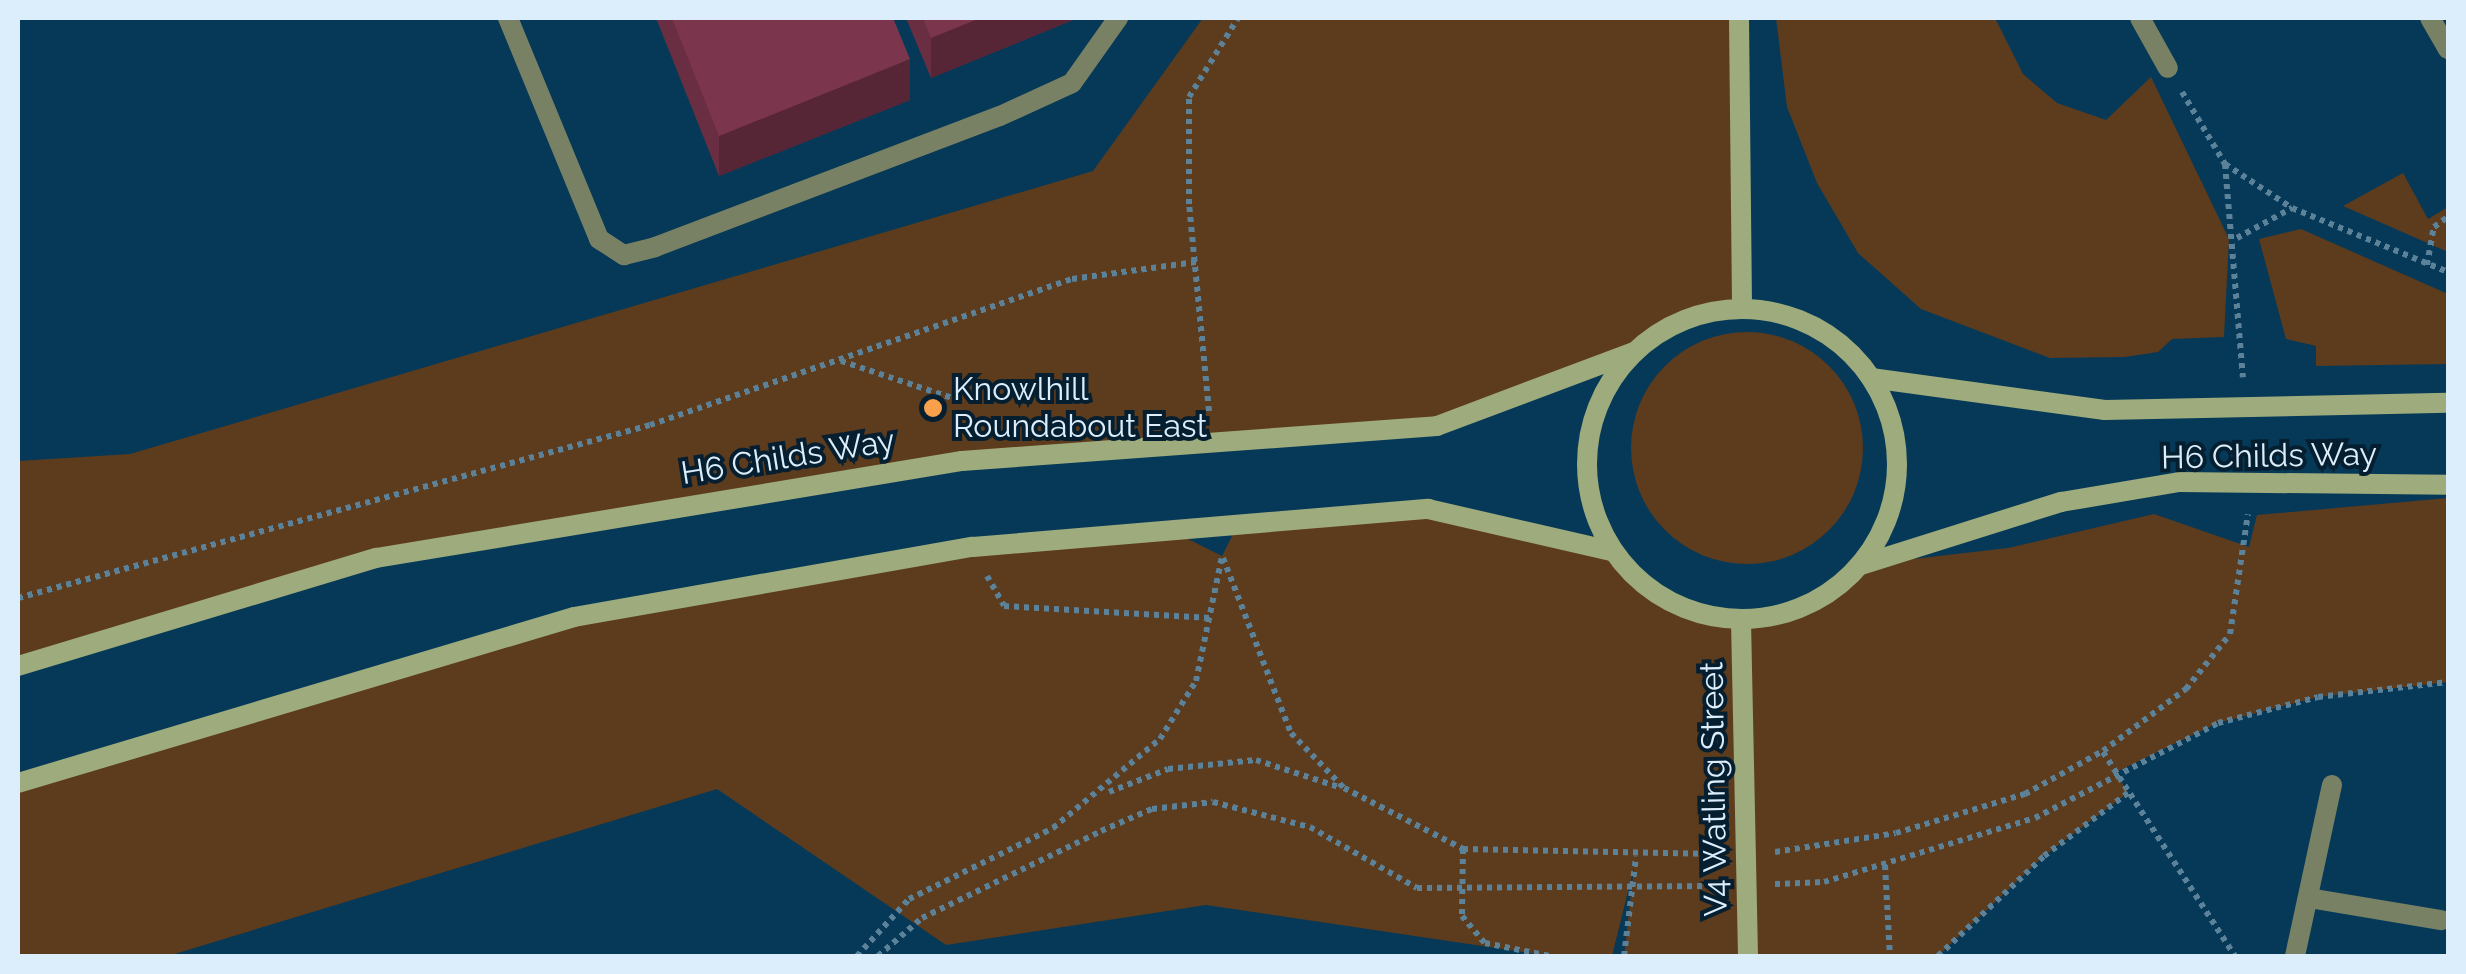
<!DOCTYPE html>
<style>
body{margin:0}
#map{position:relative;width:2466px;height:974px;overflow:hidden;background:#053957;font-family:Raleway,sans-serif}
div>[style]{position:absolute}
.green>*{inset:0;background:#5d3b1d}
.round{border-radius:50%}
.path>*{height:6px;margin-top:-3px;transform-origin:0;background:repeating-linear-gradient(90deg,#5b8299 0 5px,transparent 0 10px)}
.lane>*{height:20px;margin:-10px;padding:0 10px;transform-origin:10px;border-radius:10px;background:#798164}
.street>*{height:20px;margin:-10px;padding:0 10px;transform-origin:10px;border-radius:10px;background:#798164}
.secondary>*{height:20px;margin:-10px;padding:0 10px;transform-origin:10px;border-radius:10px;background:#9eab7c}
.secondary>.ring{margin:-10px;padding:0;box-sizing:content-box;background:none;border:20px solid #9eab7c;border-radius:50%}
.wall>*{inset:0;background:#6a2e42}
.shaded-wall>*{inset:0;background:#562636}
.building>*{inset:0;background:#7b364d}
.dots>*{width:28px;height:28px;translate:-50% -50%;box-sizing:border-box;border:5px solid #051f30;border-radius:50%}
span{translate:-50% -50%;white-space:nowrap;text-align:center;line-height:1.15;-webkit-text-stroke:8px #051f30;paint-order:stroke}
.poi-label{font-size:32px;color:#dceefc}
.left{translate:0 -50%;text-align:left}
.street-label{font-size:32px;color:#dceefc}
.frame{position:absolute;inset:0;border:20px solid #dceefc;pointer-events:none}
</style>
<div id="map">
<div class="green">
<div style="clip-path:polygon(1203px 18px,1737px 18px,1742px 309px,1674px 325px,1634px 352px,1437px 426px,962px 461px,376px 558px,18px 669px,18px 461px,130px 454px,1093px 171px)"></div>
<div style="clip-path:polygon(1776px 18px,1995px 18px,2023px 74px,2057px 103px,2106px 120px,2151px 77px,2229px 239px,2224px 337px,2172px 339px,2158px 352px,2125px 357px,2050px 358px,1921px 309px,1858px 253px,1817px 183px,1787px 107px)"></div>
<div style="clip-path:polygon(2403px 173px,2428px 219px,2448px 207px,2448px 252px,2343px 206px)"></div>
<div style="clip-path:polygon(2301px 229px,2448px 294px,2448px 364px,2316px 366px,2316px 346px,2286px 339px,2259px 239px)"></div>
<div class="round" style="left:1631px;top:332px;width:232px;height:232px"></div>
<div style="clip-path:polygon(2448px 498px,2448px 682px,2318px 697px,2218px 723px,2116px 772px,2128px 793px,2044px 856px,1938px 956px,1624px 956px,1634px 867px,1612px 956px,1550px 956px,1206px 905px,946px 945px,717px 789px,168px 956px,18px 956px,18px 783px,574px 617px,973px 547px,1168px 529px,1222px 556px,1238px 524px,1428px 509px,1612px 551px,1639px 581px,1689px 611px,1741px 621px,1830px 594px,1861px 565px,2008px 548px,2154px 514px,2249px 547px,2257px 515px)"></div>
</div>
<div class="path">
<div style="left:2182px;top:92px;width:84px;rotate:59.2deg"></div>
<div style="left:2225px;top:164px;width:80px;rotate:33.3deg"></div>
<div style="left:2292px;top:208px;width:169px;rotate:22.3deg"></div>
<div style="left:2225px;top:164px;width:214px;rotate:85.2deg"></div>
<div style="left:2237px;top:238px;width:63px;rotate:-28.6deg"></div>
<div style="left:2427px;top:265px;width:39px;rotate:-80deg"></div>
<div style="left:2434px;top:227px;width:17px;rotate:-36deg"></div>
<div style="left:841px;top:361px;width:120px;rotate:18.4deg"></div>
<div style="left:1209px;top:411px;width:208px;rotate:-95.5deg"></div>
<div style="left:1189px;top:204px;width:107px;rotate:-90deg"></div>
<div style="left:1189px;top:97px;width:93px;rotate:-58.2deg"></div>
<div style="left:1223px;top:558px;width:188px;rotate:68.8deg"></div>
<div style="left:1291px;top:733px;width:76px;rotate:46.1deg"></div>
<div style="left:1344px;top:788px;width:134px;rotate:27.1deg"></div>
<div style="left:1463px;top:849px;width:254px;rotate:1.1deg"></div>
<div style="left:987px;top:576px;width:34px;rotate:60deg"></div>
<div style="left:1004px;top:606px;width:207px;rotate:3.3deg"></div>
<div style="left:18px;top:598px;width:655px;rotate:-15.31deg"></div>
<div style="left:650px;top:425px;width:447px;rotate:-19.1deg"></div>
<div style="left:1072px;top:279px;width:125px;rotate:-7.8deg"></div>
<div style="left:2103px;top:752px;width:243px;rotate:57.1deg"></div>
<div style="left:1109px;top:792px;width:63px;rotate:-21.3deg"></div>
<div style="left:1168px;top:769px;width:88px;rotate:-5.8deg"></div>
<div style="left:1256px;top:760px;width:90px;rotate:18deg"></div>
<div style="left:1463px;top:849px;width:67px;rotate:90.9deg"></div>
<div style="left:1462px;top:916px;width:35px;rotate:50deg"></div>
<div style="left:1485px;top:943px;width:66px;rotate:11.3deg"></div>
<div style="left:1775px;top:852px;width:122px;rotate:-8.9deg"></div>
<div style="left:1896px;top:833px;width:135px;rotate:-16.8deg"></div>
<div style="left:2025px;top:794px;width:89px;rotate:-28.9deg"></div>
<div style="left:2103px;top:751px;width:104px;rotate:-36.8deg"></div>
<div style="left:2186px;top:689px;width:70px;rotate:-51.3deg"></div>
<div style="left:2230px;top:634px;width:121px;rotate:-81.5deg"></div>
<div style="left:1885px;top:865px;width:91px;rotate:86.9deg"></div>
<div style="left:1775px;top:884px;width:49px;rotate:-2.3deg"></div>
<div style="left:1824px;top:882px;width:220px;rotate:-16.9deg"></div>
<div style="left:2035px;top:818px;width:206px;rotate:-27.4deg"></div>
<div style="left:2218px;top:723px;width:103px;rotate:-14.6deg"></div>
<div style="left:2318px;top:697px;width:131px;rotate:-6.6deg"></div>
<div style="left:857px;top:956px;width:77px;rotate:-47.6deg"></div>
<div style="left:909px;top:899px;width:161px;rotate:-26.2deg"></div>
<div style="left:1053px;top:828px;width:139px;rotate:-39.8deg"></div>
<div style="left:1160px;top:739px;width:68px;rotate:-58.2deg"></div>
<div style="left:1196px;top:681px;width:127px;rotate:-78.2deg"></div>
<div style="left:878px;top:956px;width:58px;rotate:-40.8deg"></div>
<div style="left:922px;top:918px;width:199px;rotate:-25.9deg"></div>
<div style="left:1101px;top:831px;width:56px;rotate:-23.3deg"></div>
<div style="left:1152px;top:809px;width:61px;rotate:-6.5deg"></div>
<div style="left:1213px;top:802px;width:100px;rotate:14.5deg"></div>
<div style="left:1310px;top:827px;width:123px;rotate:29.7deg"></div>
<div style="left:1417px;top:888px;width:301px;rotate:-0.4deg"></div>
<div style="left:1624px;top:956px;width:100px;rotate:-83.1deg"></div>
<div style="left:1938px;top:956px;width:146px;rotate:-43.3deg"></div>
<div style="left:2044px;top:856px;width:105px;rotate:-36.9deg"></div>
</div>
<div class="lane">
<div style="left:599px;top:239px;width:30px;rotate:33deg"></div>
<div style="left:624px;top:255px;width:32px;rotate:-14deg"></div>
<div style="left:655px;top:247px;width:369px;rotate:-20.8deg"></div>
<div style="left:1000px;top:116px;width:79px;rotate:-24.6deg"></div>
<div style="left:1072px;top:83px;width:80px;rotate:-54.7deg"></div>
</div>
<div class="street">
<div style="left:508px;top:18px;width:239px;rotate:67.6deg"></div>
<div style="left:2140px;top:18px;width:57px;rotate:60.8deg"></div>
<div style="left:2430px;top:18px;width:36px;rotate:60deg"></div>
<div style="left:2309px;top:898px;width:134px;rotate:9.5deg"></div>
<div style="left:2295px;top:956px;width:175px;rotate:-77.8deg"></div>
</div>
<div class="secondary">
<div style="left:1739px;top:18px;width:291px;rotate:89.4deg"></div>
<div class="ring" style="left:1587px;top:309px;width:290px;height:290px"></div>
<div style="left:1871px;top:378px;width:236px;rotate:7.8deg"></div>
<div style="left:2105px;top:410px;width:343px;rotate:-1.2deg"></div>
<div style="left:1861px;top:565px;width:210px;rotate:-17.5deg"></div>
<div style="left:2061px;top:502px;width:120px;rotate:-9.6deg"></div>
<div style="left:2179px;top:482px;width:269px;rotate:0.6deg"></div>
<div style="left:1741px;top:621px;width:335px;rotate:88.8deg"></div>
<div style="left:18px;top:666px;width:374px;rotate:-16.8deg"></div>
<div style="left:376px;top:558px;width:594px;rotate:-9.4deg"></div>
<div style="left:962px;top:461px;width:476px;rotate:-4.2deg"></div>
<div style="left:1437px;top:426px;width:210px;rotate:-20.6deg"></div>
<div style="left:18px;top:783px;width:580px;rotate:-16.62deg"></div>
<div style="left:574px;top:617px;width:405px;rotate:-10deg"></div>
<div style="left:973px;top:547px;width:457px;rotate:-4.8deg"></div>
<div style="left:1428px;top:509px;width:189px;rotate:12.9deg"></div>
</div>
<div class="wall">
<div style="clip-path:polygon(656px 18px,893px 18px,910px 100px,719px 176px)"></div>
<div style="clip-path:polygon(906px 18px,1078px 18px,931px 78px)"></div>
</div>
<div class="shaded-wall">
<div style="clip-path:polygon(980px 18px,1078px 18px,931px 78px,931px 38px)"></div>
<div style="clip-path:polygon(910px 59px,910px 100px,719px 176px,719px 136px)"></div>
</div>
<div class="building">
<div style="clip-path:polygon(672px 18px,893px 18px,910px 59px,719px 136px)"></div>
<div style="clip-path:polygon(923px 18px,980px 18px,931px 38px)"></div>
</div>
<div class="dots">
<div style="left:933px;top:408px;background:#f9a04d"></div>
</div>
<div class="poi-label">
<span class="left" style="left:953px;top:408px">Knowlhill<br>Roundabout East</span>
</div>
<div class="street-label">
<span style="left:2269px;top:456px;rotate:-1deg">H6 Childs Way</span>
<span style="left:788px;top:457px;rotate:-9deg">H6 Childs Way</span>
<span style="left:1714px;top:789px;rotate:-91deg">V4 Watling Street</span>
</div>
<div class="frame"></div>
</div>
